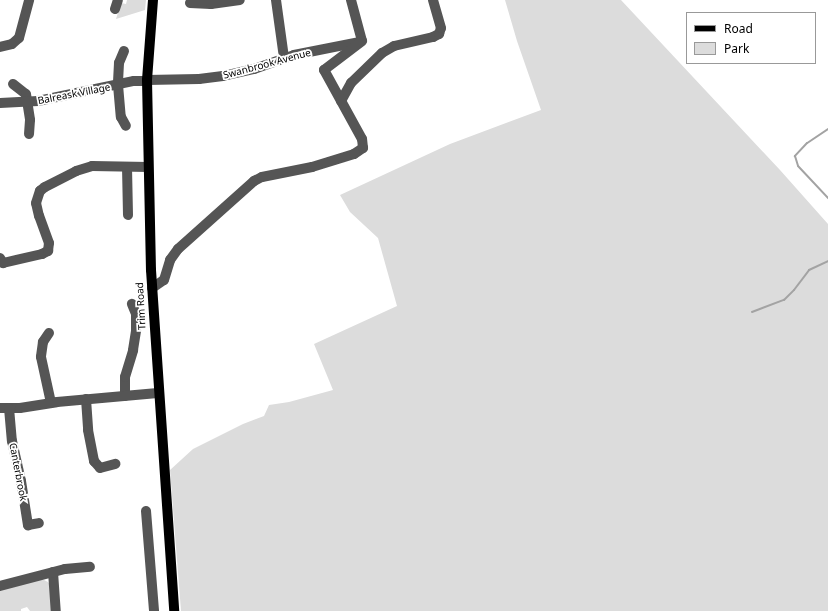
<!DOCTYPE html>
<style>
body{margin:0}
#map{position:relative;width:828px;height:611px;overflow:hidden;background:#fff;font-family:"Noto Sans",sans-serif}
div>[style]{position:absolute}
.green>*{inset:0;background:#dcdcdc}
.stream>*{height:2px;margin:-1px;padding:0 1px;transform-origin:1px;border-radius:1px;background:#a3a3a3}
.minor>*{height:10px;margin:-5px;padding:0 5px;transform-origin:5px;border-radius:5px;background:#555}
.major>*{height:10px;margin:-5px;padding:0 5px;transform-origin:5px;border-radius:5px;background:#000}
span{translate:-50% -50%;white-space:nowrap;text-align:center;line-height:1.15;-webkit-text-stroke:3.5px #fff;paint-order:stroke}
.street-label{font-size:10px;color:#000}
.legend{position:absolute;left:686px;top:12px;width:130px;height:52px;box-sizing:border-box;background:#fff;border:1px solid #999;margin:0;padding:5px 7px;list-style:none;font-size:12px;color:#000}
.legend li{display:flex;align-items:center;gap:8px;height:20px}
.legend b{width:20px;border:1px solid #999}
</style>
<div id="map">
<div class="green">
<div style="clip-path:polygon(127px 0,146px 0,145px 10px,116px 19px,121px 3px,126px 4px)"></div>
<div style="clip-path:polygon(505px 0,621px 0,780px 170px,828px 224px,828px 611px,181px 611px,170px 470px,193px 449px,243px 424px,264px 416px,269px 405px,289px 402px,333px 390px,314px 344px,397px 306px,378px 238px,350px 212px,340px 195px,450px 144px,541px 110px,517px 41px)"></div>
<div style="clip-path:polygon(42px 579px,48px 582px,50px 585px,52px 611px,30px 611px,27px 607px,21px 609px,21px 611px,0 611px,0 590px)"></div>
</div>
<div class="stream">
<div style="left:828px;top:129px;width:25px;rotate:146deg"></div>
<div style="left:807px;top:143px;width:18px;rotate:133deg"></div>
<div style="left:795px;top:156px;width:10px;rotate:73deg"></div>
<div style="left:798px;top:166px;width:44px;rotate:46.8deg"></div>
<div style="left:752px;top:312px;width:34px;rotate:-21deg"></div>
<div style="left:784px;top:300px;width:14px;rotate:-45deg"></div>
<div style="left:794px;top:290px;width:25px;rotate:-53deg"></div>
<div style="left:809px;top:270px;width:21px;rotate:-25deg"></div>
</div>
<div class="minor">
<div style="left:276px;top:0;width:59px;rotate:82.1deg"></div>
<div style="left:351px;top:0;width:42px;rotate:75deg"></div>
<div style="left:190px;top:3px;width:21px;rotate:3deg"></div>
<div style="left:211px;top:4px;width:29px;rotate:-8deg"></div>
<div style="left:115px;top:9px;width:9px;rotate:-72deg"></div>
<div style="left:0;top:47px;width:12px;rotate:-14deg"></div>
<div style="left:12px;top:44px;width:9px;rotate:-41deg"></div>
<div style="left:19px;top:38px;width:39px;rotate:-75deg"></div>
<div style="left:124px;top:51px;width:13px;rotate:113deg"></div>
<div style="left:119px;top:63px;width:22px;rotate:93deg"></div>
<div style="left:118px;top:85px;width:32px;rotate:85deg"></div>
<div style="left:121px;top:117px;width:10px;rotate:61deg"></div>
<div style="left:147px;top:80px;width:52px;rotate:-1.1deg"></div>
<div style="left:199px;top:79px;width:24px;rotate:-7deg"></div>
<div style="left:223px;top:76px;width:32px;rotate:-13deg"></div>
<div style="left:254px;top:69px;width:42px;rotate:-19.3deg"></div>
<div style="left:294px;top:55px;width:66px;rotate:-11.3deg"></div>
<div style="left:13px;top:84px;width:16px;rotate:38deg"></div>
<div style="left:26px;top:94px;width:26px;rotate:81deg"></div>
<div style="left:30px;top:120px;width:14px;rotate:94deg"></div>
<div style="left:341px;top:101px;width:21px;rotate:-61deg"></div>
<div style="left:351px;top:83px;width:43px;rotate:-44.1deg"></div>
<div style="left:382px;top:53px;width:14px;rotate:-30deg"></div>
<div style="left:394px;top:46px;width:40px;rotate:-13deg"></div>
<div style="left:433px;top:37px;width:7px;rotate:-27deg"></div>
<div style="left:439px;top:34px;width:6px;rotate:-72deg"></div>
<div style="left:441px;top:28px;width:29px;rotate:-106deg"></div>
<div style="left:0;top:103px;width:38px;rotate:-3deg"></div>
<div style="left:38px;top:101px;width:98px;rotate:-11.8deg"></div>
<div style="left:134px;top:81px;width:13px"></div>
<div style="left:127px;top:167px;width:48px;rotate:88.8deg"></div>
<div style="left:0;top:258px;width:6px;rotate:59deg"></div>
<div style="left:3px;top:263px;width:40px;rotate:-13deg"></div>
<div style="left:42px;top:254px;width:7px;rotate:-27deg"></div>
<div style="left:48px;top:251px;width:8px;rotate:-83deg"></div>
<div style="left:49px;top:243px;width:29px;rotate:-110deg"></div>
<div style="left:39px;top:216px;width:13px;rotate:-103deg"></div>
<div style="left:36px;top:203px;width:13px;rotate:-72deg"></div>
<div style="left:40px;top:191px;width:6px;rotate:-39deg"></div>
<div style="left:45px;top:187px;width:35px;rotate:-27deg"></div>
<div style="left:76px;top:171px;width:17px;rotate:-17deg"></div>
<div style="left:92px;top:166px;width:56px;rotate:1deg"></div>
<div style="left:152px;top:288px;width:14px;rotate:-34deg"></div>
<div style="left:164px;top:280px;width:21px;rotate:-73deg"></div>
<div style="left:170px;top:260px;width:14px;rotate:-54deg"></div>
<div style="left:178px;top:249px;width:102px;rotate:-41.8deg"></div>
<div style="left:254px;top:181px;width:9px;rotate:-27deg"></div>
<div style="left:262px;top:177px;width:51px;rotate:-11.3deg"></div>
<div style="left:312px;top:167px;width:44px;rotate:-17.2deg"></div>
<div style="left:354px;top:154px;width:11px;rotate:-34deg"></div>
<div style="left:363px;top:148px;width:9px;rotate:-96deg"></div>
<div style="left:362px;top:139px;width:79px;rotate:-118.8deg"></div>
<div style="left:324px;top:70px;width:48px;rotate:-37.3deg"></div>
<div style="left:49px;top:333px;width:11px;rotate:124deg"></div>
<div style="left:43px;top:342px;width:15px;rotate:98deg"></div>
<div style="left:41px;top:357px;width:47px;rotate:77.7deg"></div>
<div style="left:125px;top:396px;width:19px;rotate:-90deg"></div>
<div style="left:125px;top:377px;width:28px;rotate:-73deg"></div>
<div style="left:133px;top:350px;width:20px;rotate:-81deg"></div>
<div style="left:136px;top:330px;width:16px;rotate:-90deg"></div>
<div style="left:136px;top:314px;width:11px;rotate:-112deg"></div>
<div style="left:86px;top:399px;width:31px;rotate:86deg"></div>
<div style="left:88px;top:430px;width:32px;rotate:79deg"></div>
<div style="left:94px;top:461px;width:9px;rotate:49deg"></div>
<div style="left:100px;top:468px;width:16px;rotate:-15deg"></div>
<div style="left:0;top:408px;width:20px"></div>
<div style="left:20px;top:408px;width:37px;rotate:-9deg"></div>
<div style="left:57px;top:402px;width:101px;rotate:-5.1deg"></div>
<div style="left:9px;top:408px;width:33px;rotate:85deg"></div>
<div style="left:12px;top:441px;width:41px;rotate:77.3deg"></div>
<div style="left:21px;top:481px;width:45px;rotate:81deg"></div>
<div style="left:28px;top:525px;width:11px;rotate:-10deg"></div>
<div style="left:146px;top:511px;width:100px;rotate:85.4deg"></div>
<div style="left:53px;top:572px;width:39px;rotate:86deg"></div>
<div style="left:0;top:586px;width:67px;rotate:-14.7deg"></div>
<div style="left:65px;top:569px;width:25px;rotate:-5deg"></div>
</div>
<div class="major">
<div style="left:153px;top:0;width:80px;rotate:94.3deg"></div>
<div style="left:147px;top:80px;width:190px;rotate:88.8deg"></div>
<div style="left:151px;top:270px;width:342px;rotate:86.1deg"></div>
</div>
<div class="street-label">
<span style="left:267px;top:64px;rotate:-15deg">Swanbrook Avenue</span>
<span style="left:74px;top:94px;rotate:-11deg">Balreask Village</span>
<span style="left:141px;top:306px;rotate:-93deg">Trim Road</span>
<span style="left:18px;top:472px;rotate:79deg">Canterbrook</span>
</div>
<ul class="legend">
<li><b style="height:5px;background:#000"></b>Road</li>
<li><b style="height:11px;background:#dcdcdc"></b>Park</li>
</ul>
</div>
